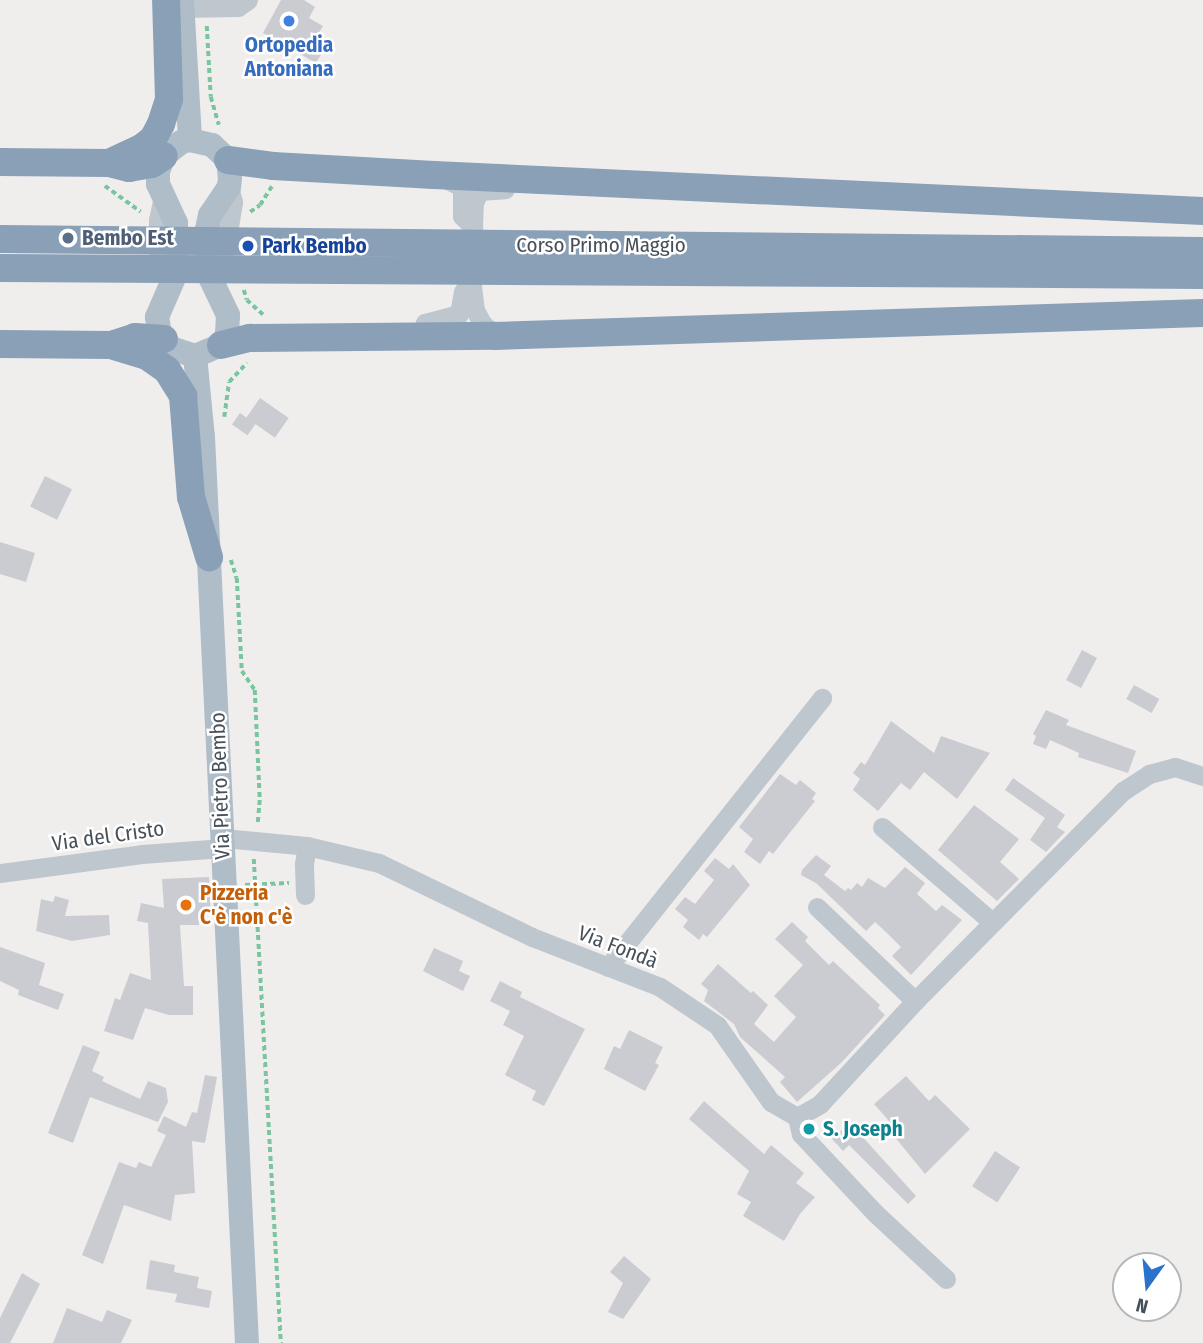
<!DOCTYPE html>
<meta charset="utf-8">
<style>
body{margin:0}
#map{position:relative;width:1203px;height:1343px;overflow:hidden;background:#f0eded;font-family:"Fira Sans Condensed",sans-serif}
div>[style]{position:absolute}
.building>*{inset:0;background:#caccd1;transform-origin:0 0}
.path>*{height:3.5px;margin-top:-1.75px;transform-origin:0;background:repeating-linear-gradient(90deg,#7bc4a0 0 5px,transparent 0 8.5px)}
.minor>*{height:19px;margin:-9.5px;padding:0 9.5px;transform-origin:9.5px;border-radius:9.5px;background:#bfc7ce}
.major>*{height:24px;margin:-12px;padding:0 12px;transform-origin:12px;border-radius:12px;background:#afbdc9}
.highway>*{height:28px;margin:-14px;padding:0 14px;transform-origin:14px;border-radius:14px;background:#89a0b7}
.dots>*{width:19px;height:19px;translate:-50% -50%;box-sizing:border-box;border:4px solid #fff;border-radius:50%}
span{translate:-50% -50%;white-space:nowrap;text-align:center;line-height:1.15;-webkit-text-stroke:5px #fff;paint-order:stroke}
.shop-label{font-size:21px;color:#366cbe;font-weight:700}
.service-label{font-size:21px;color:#4e5e75;font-weight:700}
.left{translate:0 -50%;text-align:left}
.street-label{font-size:21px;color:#475058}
.transit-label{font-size:21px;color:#164399;font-weight:700}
.food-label{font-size:21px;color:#c56008;font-weight:700}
.culture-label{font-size:21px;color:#0d838f;font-weight:700}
.north{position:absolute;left:1112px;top:1252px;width:70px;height:70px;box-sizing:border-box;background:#fff;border:2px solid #b5b9bc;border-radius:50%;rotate:195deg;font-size:19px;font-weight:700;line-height:28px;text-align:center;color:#475058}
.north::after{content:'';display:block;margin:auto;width:24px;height:32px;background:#2b72cc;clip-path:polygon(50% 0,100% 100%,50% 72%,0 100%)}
</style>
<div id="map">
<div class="building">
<div style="clip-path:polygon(281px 0,304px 0,315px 7px,309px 18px,323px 26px,317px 36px,328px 43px,316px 63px,263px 33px)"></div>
<div style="left:260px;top:398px;width:35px;height:24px;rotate:35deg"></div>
<div style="left:240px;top:413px;width:19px;height:14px;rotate:35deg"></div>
<div style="left:45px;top:476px;width:30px;height:34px;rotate:26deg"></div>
<div style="clip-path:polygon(0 542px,35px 553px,26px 582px,0 574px)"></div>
<div style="left:1082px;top:650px;width:17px;height:34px;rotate:28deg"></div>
<div style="left:1134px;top:685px;width:29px;height:16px;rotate:29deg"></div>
<div style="clip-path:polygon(1046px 710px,1069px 720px,1066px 725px,1136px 751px,1128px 773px,1078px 757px,1079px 753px,1050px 740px,1046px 749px,1033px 744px,1036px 736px,1033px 734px)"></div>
<div style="clip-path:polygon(891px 721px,934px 753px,941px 736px,990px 753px,957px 799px,924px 772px,910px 790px,901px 783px,878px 811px,853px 790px,860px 779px,853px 773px,861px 762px,865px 765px)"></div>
<div style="clip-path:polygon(780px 774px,796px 785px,800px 780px,816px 793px,812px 799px,815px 801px,773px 854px,769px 851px,760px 864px,744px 852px,753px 839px,739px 827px)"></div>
<div style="clip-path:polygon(1013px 778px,1065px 815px,1057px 827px,1065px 832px,1046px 852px,1030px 840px,1045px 818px,1005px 790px)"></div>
<div style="clip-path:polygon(974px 805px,1019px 839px,1000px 862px,1019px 879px,997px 901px,938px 850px)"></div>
<div style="clip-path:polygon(816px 855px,831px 866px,824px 875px,845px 891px,848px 888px,851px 890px,857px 883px,862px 887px,868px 878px,885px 888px,905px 867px,925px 883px,917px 894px,936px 911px,942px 905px,962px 920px,911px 975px,892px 956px,901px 947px,888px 934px,875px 922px,866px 931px,816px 883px,801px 875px,802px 870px)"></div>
<div style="clip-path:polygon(715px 858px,729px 869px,733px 864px,750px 885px,707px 937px,703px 934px,699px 940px,683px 927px,688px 920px,675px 909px,685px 897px,695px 904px,714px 880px,704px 871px)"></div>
<div style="clip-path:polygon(209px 877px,211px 914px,198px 915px,199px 925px,180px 925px,184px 986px,193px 986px,193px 1015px,169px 1015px,145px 1008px,133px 1040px,104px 1031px,115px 998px,120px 1000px,130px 973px,151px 980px,148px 923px,137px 921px,141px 903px,164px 908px,162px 879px)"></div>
<div style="clip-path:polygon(55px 896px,69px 900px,65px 916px,109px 915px,110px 935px,72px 941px,36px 931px,41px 899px,53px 902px)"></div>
<div style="clip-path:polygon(792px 922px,808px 937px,805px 941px,829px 965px,833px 961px,880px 1005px,878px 1008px,885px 1015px,841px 1063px,797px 1102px,780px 1082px,785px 1077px,740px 1037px,734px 1024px,704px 1001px,708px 990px,701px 984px,718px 964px,751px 993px,753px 991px,768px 1005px,754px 1024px,774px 1042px,796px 1017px,774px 996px,803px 965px,775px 939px)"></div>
<div style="clip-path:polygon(0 947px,45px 963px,39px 985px,64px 994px,58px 1010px,18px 995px,19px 990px,0 981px)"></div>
<div style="clip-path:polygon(434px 948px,463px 961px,459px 971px,470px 976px,463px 991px,423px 971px)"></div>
<div style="clip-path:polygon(500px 981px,522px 992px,520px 997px,585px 1029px,544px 1106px,532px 1100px,536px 1091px,505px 1075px,524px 1036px,503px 1025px,510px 1011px,490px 1001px)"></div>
<div style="clip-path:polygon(629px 1030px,663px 1047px,655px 1063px,659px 1065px,645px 1091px,604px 1069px,614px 1046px,620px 1049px)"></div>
<div style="clip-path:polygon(83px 1045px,100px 1052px,92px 1071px,104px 1077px,102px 1081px,140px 1099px,148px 1081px,166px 1088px,168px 1102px,158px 1122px,90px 1097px,73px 1143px,48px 1133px)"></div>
<div style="clip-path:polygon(205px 1075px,217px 1077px,205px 1143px,192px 1141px,195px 1193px,175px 1195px,171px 1221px,124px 1205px,103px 1264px,82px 1255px,119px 1162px,136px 1168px,139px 1162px,151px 1167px,166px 1135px,157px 1131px,164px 1116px,186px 1127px,192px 1112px,197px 1113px)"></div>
<div style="clip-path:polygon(906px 1076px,929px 1101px,935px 1095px,970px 1129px,925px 1174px,894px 1136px,898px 1131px,874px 1104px)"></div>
<div style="clip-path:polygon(704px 1101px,764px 1154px,771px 1145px,804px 1173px,796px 1183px,815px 1197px,800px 1214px,784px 1241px,743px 1216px,751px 1202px,737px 1194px,749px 1171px,689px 1119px)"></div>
<div style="clip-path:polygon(850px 1123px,916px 1196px,908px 1204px,849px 1145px,843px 1151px,832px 1139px)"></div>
<div style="left:995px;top:1151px;width:30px;height:42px;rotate:33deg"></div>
<div style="clip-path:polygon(624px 1256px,651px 1279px,623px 1319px,608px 1312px,623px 1283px,610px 1272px)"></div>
<div style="clip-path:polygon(150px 1260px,175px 1265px,174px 1272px,199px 1277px,197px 1288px,212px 1291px,209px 1308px,175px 1302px,177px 1294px,146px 1289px)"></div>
<div style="clip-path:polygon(22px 1273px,40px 1284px,10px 1343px,0 1343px,0 1318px)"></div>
<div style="clip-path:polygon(67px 1308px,102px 1322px,107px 1310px,132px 1320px,121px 1343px,53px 1343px)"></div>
</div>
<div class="path">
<div style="left:207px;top:26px;width:71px;rotate:86.8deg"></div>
<div style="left:211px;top:97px;width:29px;rotate:74deg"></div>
<div style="left:105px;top:186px;width:44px;rotate:35.8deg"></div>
<div style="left:250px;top:212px;width:12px;rotate:-35deg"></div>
<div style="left:260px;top:205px;width:22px;rotate:-58deg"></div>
<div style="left:244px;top:290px;width:10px;rotate:73deg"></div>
<div style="left:247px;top:300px;width:24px;rotate:42deg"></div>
<div style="left:224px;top:417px;width:35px;rotate:-82deg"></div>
<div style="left:229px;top:382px;width:26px;rotate:-47deg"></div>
<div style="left:231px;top:560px;width:19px;rotate:72deg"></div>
<div style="left:237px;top:578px;width:93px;rotate:86.9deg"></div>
<div style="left:242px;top:671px;width:23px;rotate:56deg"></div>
<div style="left:255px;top:690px;width:110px;rotate:87.4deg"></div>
<div style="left:260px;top:800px;width:24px;rotate:95deg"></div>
<div style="left:254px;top:859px;width:485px;rotate:86.8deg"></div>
<div style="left:245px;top:885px;width:44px;rotate:-2.6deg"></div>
</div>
<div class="minor">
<div style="left:183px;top:8px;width:55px;rotate:-1deg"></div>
<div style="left:238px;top:7px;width:12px;rotate:-35deg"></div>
<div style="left:442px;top:177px;width:22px;rotate:27deg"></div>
<div style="left:462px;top:187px;width:29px;rotate:90deg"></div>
<div style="left:462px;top:216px;width:16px;rotate:45deg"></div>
<div style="left:473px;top:227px;width:24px;rotate:-88deg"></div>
<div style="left:474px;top:203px;width:13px;rotate:-67deg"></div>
<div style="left:479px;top:191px;width:26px;rotate:-4deg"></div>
<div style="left:158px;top:251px;width:31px;rotate:-90deg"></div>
<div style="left:158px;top:220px;width:25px;rotate:-78deg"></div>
<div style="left:225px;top:251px;width:50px;rotate:-80.7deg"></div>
<div style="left:233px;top:202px;width:16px;rotate:-105deg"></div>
<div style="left:420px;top:338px;width:16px;rotate:-72deg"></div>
<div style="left:425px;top:323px;width:35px;rotate:-15deg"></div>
<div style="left:459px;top:314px;width:22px;rotate:-80deg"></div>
<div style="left:463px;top:292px;width:16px;rotate:-60deg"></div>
<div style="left:471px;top:278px;width:32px;rotate:83deg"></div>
<div style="left:475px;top:310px;width:15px;rotate:62deg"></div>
<div style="left:482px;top:323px;width:18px;rotate:45deg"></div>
<div style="left:882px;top:827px;width:145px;rotate:40.8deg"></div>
<div style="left:223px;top:838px;width:84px;rotate:5.4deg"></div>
<div style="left:307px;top:846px;width:74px;rotate:13.3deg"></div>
<div style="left:379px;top:863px;width:170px;rotate:25.8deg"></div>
<div style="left:532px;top:937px;width:137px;rotate:21.3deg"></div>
<div style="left:660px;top:987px;width:69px;rotate:33.7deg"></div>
<div style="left:717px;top:1025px;width:94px;rotate:55deg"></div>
<div style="left:771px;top:1102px;width:30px;rotate:30deg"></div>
<div style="left:797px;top:1117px;width:26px;rotate:-29deg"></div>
<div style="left:820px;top:1104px;width:140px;rotate:-47.3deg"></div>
<div style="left:915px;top:1001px;width:296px;rotate:-45.3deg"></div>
<div style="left:1123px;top:791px;width:31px;rotate:-33deg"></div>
<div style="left:1149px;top:774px;width:27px;rotate:-15deg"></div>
<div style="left:1175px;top:767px;width:29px;rotate:18deg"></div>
<div style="left:0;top:873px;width:143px;rotate:-7.6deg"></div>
<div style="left:142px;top:854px;width:81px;rotate:-4.2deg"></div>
<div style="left:305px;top:895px;width:31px;rotate:-92deg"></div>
<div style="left:304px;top:864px;width:18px;rotate:-81deg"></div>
<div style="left:817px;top:907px;width:136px;rotate:43.8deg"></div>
<div style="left:608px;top:967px;width:344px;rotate:-51.5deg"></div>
<div style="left:797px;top:1117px;width:17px;rotate:77deg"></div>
<div style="left:801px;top:1134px;width:108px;rotate:46.9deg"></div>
<div style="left:875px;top:1213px;width:97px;rotate:42.9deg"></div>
</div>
<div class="major">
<div style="left:182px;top:0;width:140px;rotate:86.7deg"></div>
<div style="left:190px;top:140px;width:23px;rotate:13deg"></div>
<div style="left:212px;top:145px;width:22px;rotate:43deg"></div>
<div style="left:228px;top:160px;width:18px;rotate:84deg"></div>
<div style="left:230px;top:178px;width:9px;rotate:96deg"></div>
<div style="left:229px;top:187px;width:34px;rotate:124deg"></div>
<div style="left:210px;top:215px;width:14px;rotate:102deg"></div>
<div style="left:207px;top:229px;width:42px;rotate:90deg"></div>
<div style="left:207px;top:271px;width:49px;rotate:64.5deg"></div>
<div style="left:228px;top:315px;width:20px;rotate:93deg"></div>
<div style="left:227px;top:335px;width:12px;rotate:121deg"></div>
<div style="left:221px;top:345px;width:28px;rotate:157deg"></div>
<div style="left:195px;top:356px;width:25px;rotate:-162deg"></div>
<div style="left:171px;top:348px;width:19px;rotate:-126deg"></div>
<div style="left:160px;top:333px;width:16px;rotate:-101deg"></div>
<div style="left:157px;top:317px;width:48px;rotate:-66.6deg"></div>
<div style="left:176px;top:273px;width:50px;rotate:-90deg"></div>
<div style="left:176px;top:223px;width:43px;rotate:-114.8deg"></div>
<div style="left:158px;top:184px;width:13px;rotate:-90deg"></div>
<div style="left:158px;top:171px;width:16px;rotate:-68deg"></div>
<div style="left:164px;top:156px;width:22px;rotate:-39deg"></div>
<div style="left:181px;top:142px;width:9px;rotate:-13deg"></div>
<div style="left:195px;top:356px;width:81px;rotate:84.4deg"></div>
<div style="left:203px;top:437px;width:907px;rotate:87.22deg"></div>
</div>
<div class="highway">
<div style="left:228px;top:160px;width:45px;rotate:7.6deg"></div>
<div style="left:273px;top:166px;width:161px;rotate:3.2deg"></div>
<div style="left:434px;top:175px;width:770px;rotate:2.68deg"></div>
<div style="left:0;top:162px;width:109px;rotate:0.5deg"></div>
<div style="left:109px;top:163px;width:21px;rotate:14deg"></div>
<div style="left:129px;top:168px;width:23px;rotate:-10deg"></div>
<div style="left:152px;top:164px;width:14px;rotate:-34deg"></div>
<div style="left:109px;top:163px;width:38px;rotate:-25deg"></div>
<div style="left:143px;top:147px;width:13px;rotate:-39deg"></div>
<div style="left:153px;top:139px;width:17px;rotate:-62deg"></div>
<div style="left:161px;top:124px;width:26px;rotate:-72deg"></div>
<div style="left:169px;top:99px;width:99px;rotate:-91.7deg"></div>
<div style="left:0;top:239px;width:1203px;rotate:0.57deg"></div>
<div style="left:0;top:268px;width:1203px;rotate:0.33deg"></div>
<div style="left:0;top:344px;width:111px;rotate:0.5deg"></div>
<div style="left:111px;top:345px;width:38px;rotate:17deg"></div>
<div style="left:147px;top:356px;width:24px;rotate:35deg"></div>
<div style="left:167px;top:370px;width:31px;rotate:58deg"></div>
<div style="left:183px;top:396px;width:101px;rotate:85.5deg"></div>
<div style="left:191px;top:497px;width:63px;rotate:73.3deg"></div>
<div style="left:114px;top:344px;width:22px;rotate:-18deg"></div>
<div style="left:135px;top:337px;width:29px;rotate:4deg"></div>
<div style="left:221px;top:345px;width:30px;rotate:-14deg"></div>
<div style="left:250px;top:338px;width:245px;rotate:-0.5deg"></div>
<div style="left:495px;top:336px;width:708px;rotate:-1.86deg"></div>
</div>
<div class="dots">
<div style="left:289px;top:21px;background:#3f7fe0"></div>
<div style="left:68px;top:238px;background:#5c6f8a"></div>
<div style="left:248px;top:246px;background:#1a4fb4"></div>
<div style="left:186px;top:905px;background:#e8710a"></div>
<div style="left:809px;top:1129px;background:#0f9aa8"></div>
</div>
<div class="shop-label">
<span style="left:289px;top:57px">Ortopedia<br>Antoniana</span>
</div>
<div class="service-label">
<span class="left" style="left:82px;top:238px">Bembo Est</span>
</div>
<div class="street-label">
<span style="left:601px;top:245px">Corso Primo Maggio</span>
<span style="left:220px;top:786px;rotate:-92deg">Via Pietro Bembo</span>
<span style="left:108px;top:836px;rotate:-8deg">Via del Cristo</span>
<span style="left:618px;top:947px;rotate:21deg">Via Fondà</span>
</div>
<div class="transit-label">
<span class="left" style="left:262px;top:246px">Park Bembo</span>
</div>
<div class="food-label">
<span class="left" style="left:200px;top:905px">Pizzeria<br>C'è non c'è</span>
</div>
<div class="culture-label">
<span class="left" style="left:823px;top:1129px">S. Joseph</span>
</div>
<div class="north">N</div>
</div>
